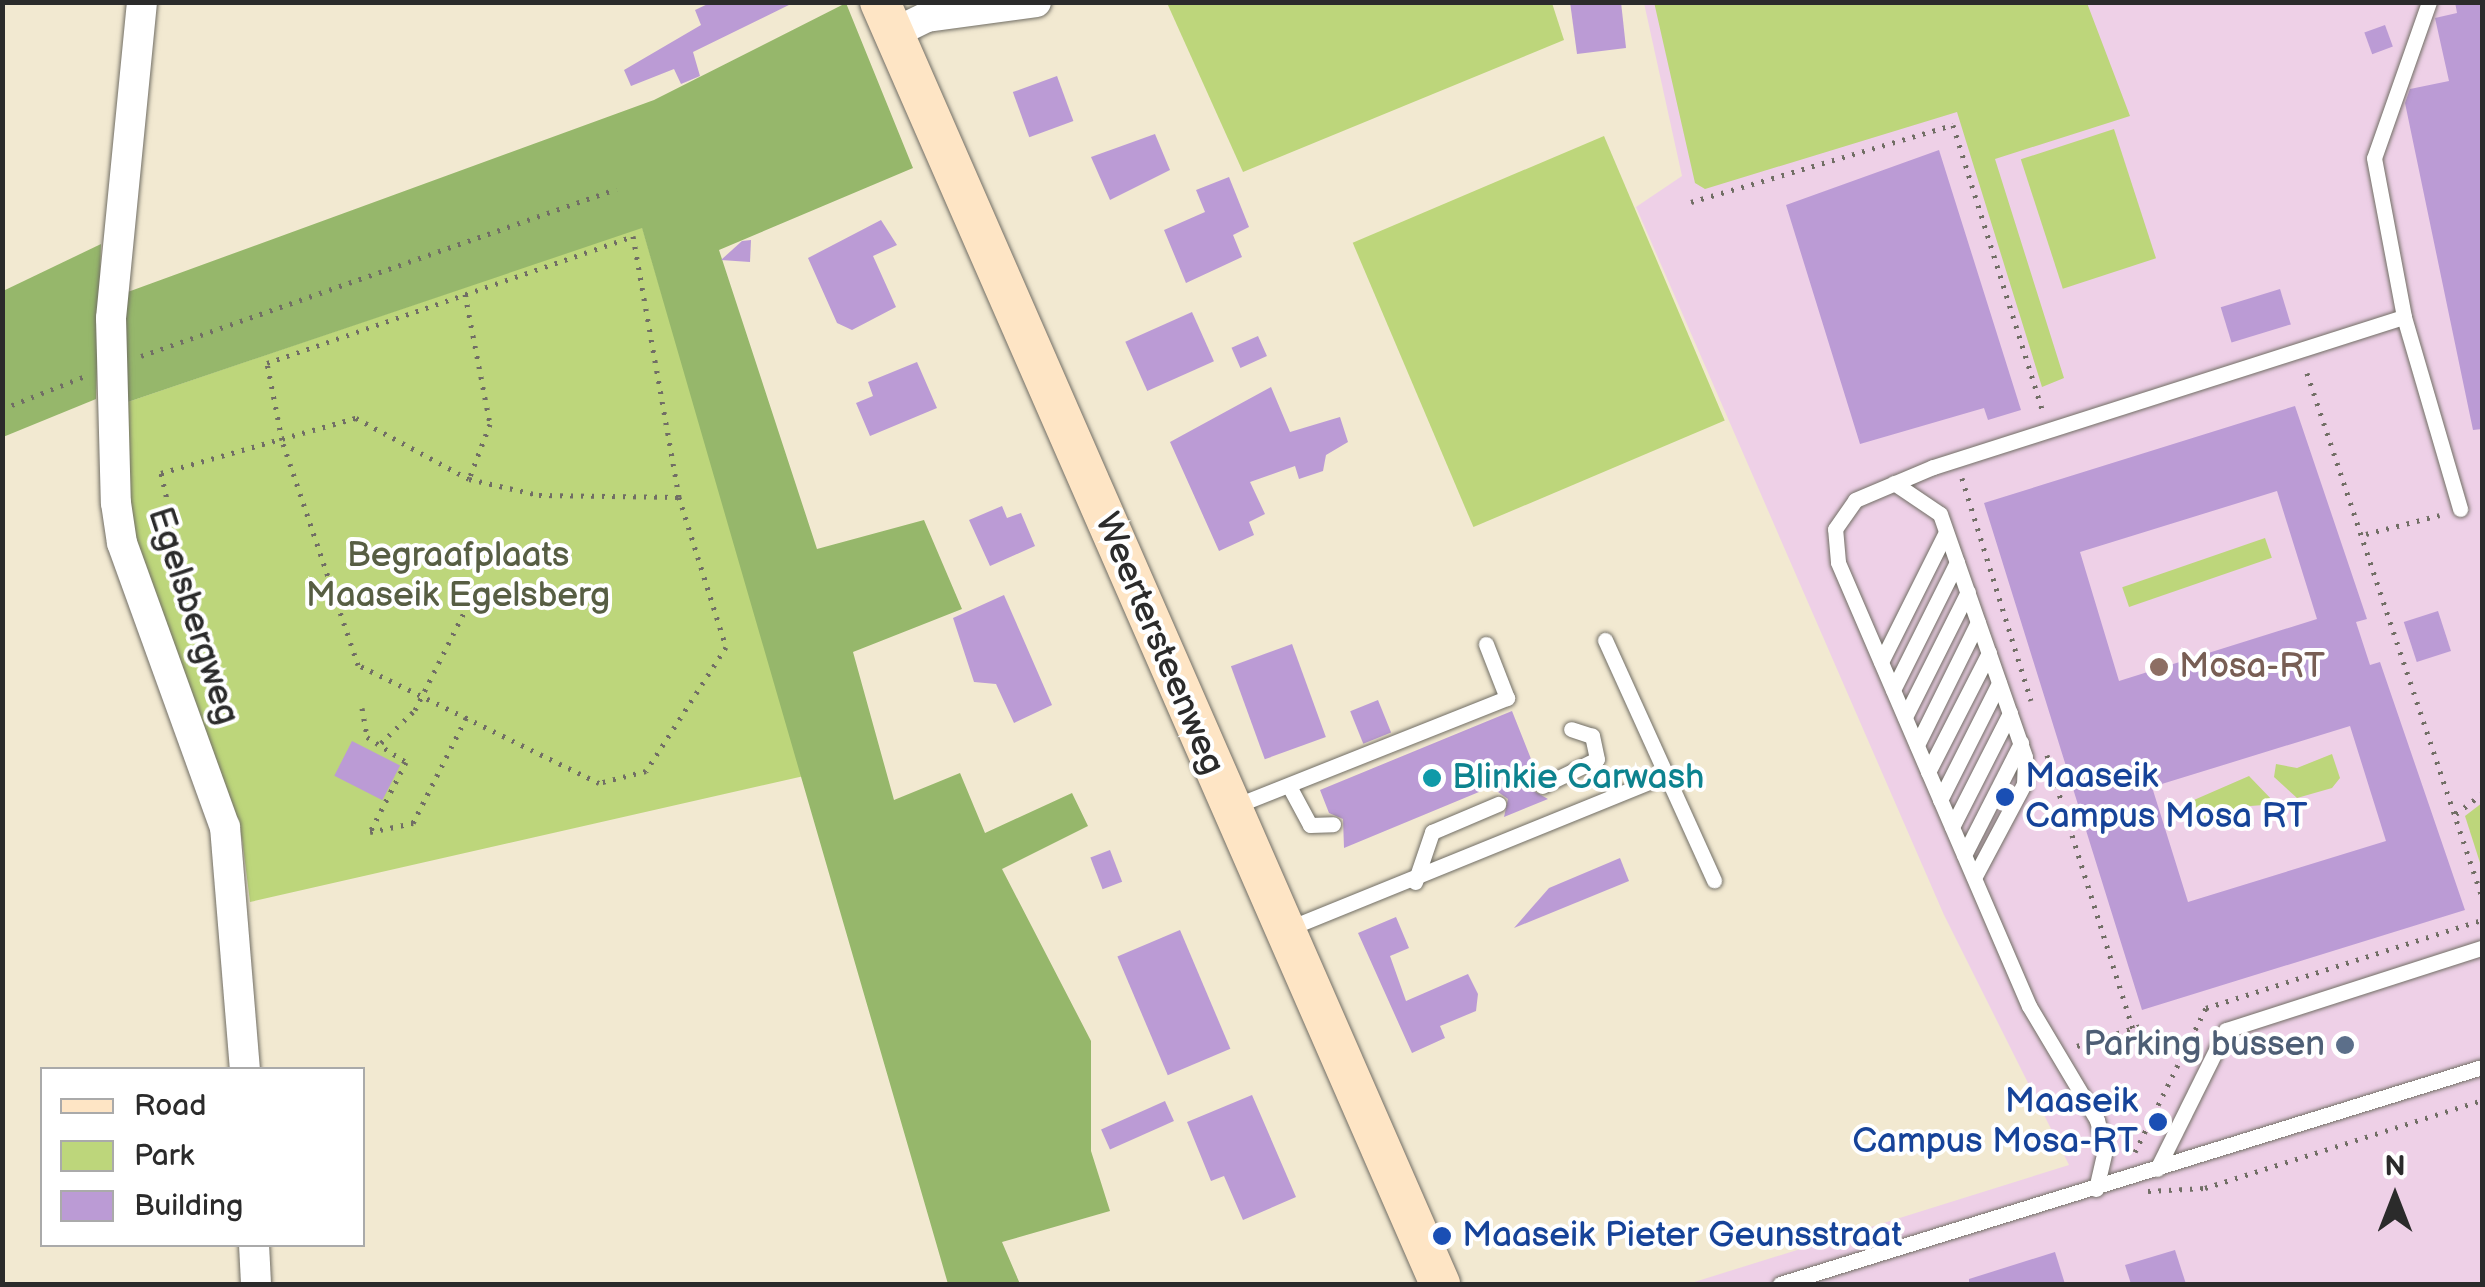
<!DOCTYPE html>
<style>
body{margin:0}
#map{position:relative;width:2485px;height:1287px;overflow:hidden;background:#f2e9d1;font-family:"Balsamiq Sans",sans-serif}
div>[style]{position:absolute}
.built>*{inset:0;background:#eed0e7}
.green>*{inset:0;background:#bdd67b;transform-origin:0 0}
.forest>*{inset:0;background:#96b76b}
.building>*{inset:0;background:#bb9bd5;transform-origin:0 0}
.path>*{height:5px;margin-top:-2.5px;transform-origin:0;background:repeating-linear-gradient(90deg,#716e65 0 2.5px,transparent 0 10.5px)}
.roads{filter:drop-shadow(0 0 2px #716e65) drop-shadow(0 0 2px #716e65)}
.service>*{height:15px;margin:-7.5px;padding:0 7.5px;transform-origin:7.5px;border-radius:7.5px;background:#fff}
.minor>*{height:30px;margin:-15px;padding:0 15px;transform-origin:15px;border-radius:15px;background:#fff}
.secondary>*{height:40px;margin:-20px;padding:0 20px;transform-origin:20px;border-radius:20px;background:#fee5c5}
.dots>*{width:28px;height:28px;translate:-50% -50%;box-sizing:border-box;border:5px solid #fff;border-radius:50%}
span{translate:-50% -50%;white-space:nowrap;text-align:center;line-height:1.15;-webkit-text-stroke:8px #fff;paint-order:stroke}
.park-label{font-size:35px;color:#575e43}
.street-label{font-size:35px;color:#2b2b2b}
.education-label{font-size:35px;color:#785e54}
.left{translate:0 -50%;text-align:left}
.transit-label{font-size:35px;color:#164399}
.right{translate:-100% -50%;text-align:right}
.culture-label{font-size:35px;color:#0d838f}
.service-label{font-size:35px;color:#4e5e75}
.frame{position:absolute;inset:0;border:5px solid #2b2b2b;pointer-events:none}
.legend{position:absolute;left:40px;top:1067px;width:325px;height:180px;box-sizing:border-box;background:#fff;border:2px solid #aaa;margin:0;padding:12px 18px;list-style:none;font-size:30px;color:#2b2b2b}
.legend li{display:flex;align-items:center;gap:20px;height:50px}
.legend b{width:50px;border:2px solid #aaa}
.north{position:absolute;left:2345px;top:1147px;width:100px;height:100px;-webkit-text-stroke:8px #fff;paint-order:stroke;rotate:0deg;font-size:28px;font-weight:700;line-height:40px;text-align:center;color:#2b2b2b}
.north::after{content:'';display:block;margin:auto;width:35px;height:45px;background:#2b2b2b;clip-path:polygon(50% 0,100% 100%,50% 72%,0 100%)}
</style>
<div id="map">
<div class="built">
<div style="clip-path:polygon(1644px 3px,2482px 3px,2482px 1284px,1688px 1284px,2069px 1165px,1944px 915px,1636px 207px,1682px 176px)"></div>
</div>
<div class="green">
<div style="clip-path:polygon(1654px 2px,2087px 3px,2130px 116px,1995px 159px,2064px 378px,2042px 387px,1957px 112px,1705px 189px,1695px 183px)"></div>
<div style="clip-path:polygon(1167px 3px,1552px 3px,1564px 40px,1243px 172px)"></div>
<div style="left:2114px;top:129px;width:136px;height:98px;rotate:72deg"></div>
<div style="left:1604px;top:136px;width:309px;height:273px;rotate:67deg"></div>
<div style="clip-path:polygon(642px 227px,804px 776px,250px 902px,242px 838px,136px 552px,116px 406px)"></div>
<div style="left:2265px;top:538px;width:21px;height:151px;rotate:71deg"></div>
<div style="clip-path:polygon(2332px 754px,2340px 778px,2332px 788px,2297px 798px,2274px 777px,2276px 764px,2297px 768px)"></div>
<div style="clip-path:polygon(2249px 776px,2276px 804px,2238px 807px,2222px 824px,2192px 821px,2187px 803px)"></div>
<div style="clip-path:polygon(2482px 803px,2482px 869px,2465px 816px)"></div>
</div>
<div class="forest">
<div style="clip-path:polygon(846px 3px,913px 168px,719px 250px,817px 549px,924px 520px,962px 609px,853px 652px,894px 800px,960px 773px,985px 833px,1072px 793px,1088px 826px,1002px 869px,1091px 1041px,1091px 1151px,1110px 1211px,1002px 1242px,1020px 1284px,948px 1284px,642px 228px,116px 406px,125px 293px,654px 100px)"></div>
<div style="clip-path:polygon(101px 244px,96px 399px,3px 437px,3px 291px)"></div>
</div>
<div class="building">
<div style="clip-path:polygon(712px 2px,795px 2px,693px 52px,700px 76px,681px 84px,674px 69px,631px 86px,624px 70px,701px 25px,695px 10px)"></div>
<div style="clip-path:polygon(1570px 2px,1621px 2px,1626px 48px,1577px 54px)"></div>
<div style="clip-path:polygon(2455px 2px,2482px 2px,2482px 429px,2473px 430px,2405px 103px,2410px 89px,2449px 81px,2435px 18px,2457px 13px)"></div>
<div style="left:2385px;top:25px;width:23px;height:22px;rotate:70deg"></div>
<div style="left:1057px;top:76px;width:48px;height:47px;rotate:70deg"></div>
<div style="clip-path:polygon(1155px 134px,1170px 170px,1110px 200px,1091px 157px)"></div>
<div style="clip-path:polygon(1939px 150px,2021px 410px,1988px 420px,1984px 408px,1860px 444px,1786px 205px)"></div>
<div style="clip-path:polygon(1229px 177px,1249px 227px,1233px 235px,1242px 257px,1186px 283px,1164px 230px,1205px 212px,1196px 190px)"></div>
<div style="clip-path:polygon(881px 220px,897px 245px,873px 256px,896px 307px,852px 330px,837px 323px,808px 258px)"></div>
<div style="clip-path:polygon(751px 240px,750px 262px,721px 260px,742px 241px)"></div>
<div style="left:2280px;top:289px;width:37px;height:62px;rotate:73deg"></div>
<div style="left:1192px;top:312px;width:54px;height:73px;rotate:66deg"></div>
<div style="left:1258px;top:336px;width:22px;height:29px;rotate:66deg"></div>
<div style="clip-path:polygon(917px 362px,937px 408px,870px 436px,856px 403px,873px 396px,868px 382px)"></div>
<div style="clip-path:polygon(1271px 387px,1290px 432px,1340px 417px,1348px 442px,1326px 455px,1323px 471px,1299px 479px,1295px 466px,1250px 482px,1265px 514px,1249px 522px,1254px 535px,1219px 551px,1170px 442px)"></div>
<div style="clip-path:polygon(evenodd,2295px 406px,2367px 619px,2356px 622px,2370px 665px,2380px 662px,2465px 910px,2142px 1010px,1984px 503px,2295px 406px,2277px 491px,2317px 619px,2119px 681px,2080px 552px,2277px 491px,2295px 406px,2350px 726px,2386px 841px,2188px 902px,2152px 787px,2350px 726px)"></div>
<div style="clip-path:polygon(1002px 506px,1007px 518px,1021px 513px,1035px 546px,990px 566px,969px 520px)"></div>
<div style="clip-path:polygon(1004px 595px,1052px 705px,1014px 723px,996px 684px,974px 682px,953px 618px)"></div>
<div style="left:2438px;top:611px;width:42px;height:36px;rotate:72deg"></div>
<div style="left:1292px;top:644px;width:99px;height:65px;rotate:70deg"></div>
<div style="left:1378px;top:700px;width:35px;height:30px;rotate:68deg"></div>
<div style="clip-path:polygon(1512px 711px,1535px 769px,1532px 790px,1548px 799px,1504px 817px,1508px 799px,1491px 787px,1344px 848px,1343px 819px,1329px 813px,1320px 790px)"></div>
<div style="left:352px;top:741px;width:54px;height:39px;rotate:27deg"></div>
<div style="left:1110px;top:850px;width:34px;height:21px;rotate:69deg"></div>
<div style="clip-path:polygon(1620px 858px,1629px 881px,1514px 928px,1549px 888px)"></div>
<div style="clip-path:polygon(1396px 917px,1409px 948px,1390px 956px,1406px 1001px,1468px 974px,1478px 994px,1476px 1011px,1440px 1026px,1445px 1038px,1412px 1053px,1358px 933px)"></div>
<div style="left:1180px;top:930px;width:129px;height:68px;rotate:67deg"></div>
<div style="clip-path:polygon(1252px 1095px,1296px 1197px,1243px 1220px,1224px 1176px,1211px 1181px,1187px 1122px)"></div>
<div style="left:1165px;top:1101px;width:22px;height:70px;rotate:66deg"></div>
<div style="clip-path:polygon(2175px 1250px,2186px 1284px,2131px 1284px,2125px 1265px)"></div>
<div style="clip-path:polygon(2055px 1252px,2065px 1284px,1969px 1284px,1969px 1279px)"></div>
</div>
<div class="path">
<div style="left:1691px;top:202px;width:273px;rotate:-16.4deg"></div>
<div style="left:1953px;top:125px;width:302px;rotate:72.6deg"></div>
<div style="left:633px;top:236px;width:265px;rotate:80deg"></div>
<div style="left:679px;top:497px;width:157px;rotate:72.6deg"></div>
<div style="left:726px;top:647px;width:148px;rotate:122.8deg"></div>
<div style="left:646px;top:771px;width:49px;rotate:165.7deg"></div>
<div style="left:599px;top:783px;width:268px;rotate:-153.9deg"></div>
<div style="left:358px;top:665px;width:237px;rotate:-108.7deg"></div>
<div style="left:282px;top:440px;width:78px;rotate:-101deg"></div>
<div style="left:267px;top:363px;width:387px;rotate:-19.1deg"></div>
<div style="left:465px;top:294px;width:132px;rotate:79.1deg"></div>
<div style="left:490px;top:424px;width:59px;rotate:110.9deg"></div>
<div style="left:141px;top:356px;width:504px;rotate:-19.37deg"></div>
<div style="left:2307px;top:373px;width:552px;rotate:71.53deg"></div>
<div style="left:2px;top:409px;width:87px;rotate:-21.6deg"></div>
<div style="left:1962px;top:478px;width:233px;rotate:72.8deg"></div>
<div style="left:171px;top:517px;width:45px;rotate:-102.8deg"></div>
<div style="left:161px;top:473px;width:203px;rotate:-15.8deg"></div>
<div style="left:356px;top:418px;width:128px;rotate:28.4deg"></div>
<div style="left:469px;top:479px;width:72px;rotate:12.9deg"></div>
<div style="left:539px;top:495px;width:140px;rotate:0.8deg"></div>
<div style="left:2366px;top:534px;width:76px;rotate:-14.4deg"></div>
<div style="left:362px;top:708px;width:29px;rotate:80deg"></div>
<div style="left:367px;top:737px;width:46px;rotate:32.7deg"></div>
<div style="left:406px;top:762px;width:79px;rotate:117.2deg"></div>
<div style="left:381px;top:743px;width:47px;rotate:-44.1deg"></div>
<div style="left:415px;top:710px;width:142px;rotate:-63.3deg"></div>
<div style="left:2047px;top:755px;width:287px;rotate:72.6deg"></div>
<div style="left:2456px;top:814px;width:33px;rotate:-38deg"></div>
<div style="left:370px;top:832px;width:44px;rotate:-11.8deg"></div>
<div style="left:413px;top:823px;width:118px;rotate:-63.2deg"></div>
<div style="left:2077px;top:1046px;width:67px;rotate:-17.4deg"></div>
<div style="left:2135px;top:1152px;width:161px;rotate:-63.8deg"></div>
<div style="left:2206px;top:1008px;width:290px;rotate:-17.7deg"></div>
<div style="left:2148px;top:1191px;width:57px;rotate:-3deg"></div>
<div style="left:2205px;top:1188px;width:291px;rotate:-17.6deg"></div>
</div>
<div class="roads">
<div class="service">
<div style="left:2429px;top:2px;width:165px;rotate:109.4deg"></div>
<div style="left:2374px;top:158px;width:162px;rotate:79.3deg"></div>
<div style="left:2404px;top:317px;width:200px;rotate:73.7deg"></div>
<div style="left:1894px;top:483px;width:55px;rotate:34deg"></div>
<div style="left:1940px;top:514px;width:257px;rotate:70.7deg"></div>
<div style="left:2025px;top:757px;width:27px;rotate:92deg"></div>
<div style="left:2024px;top:784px;width:106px;rotate:118deg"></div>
<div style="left:1605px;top:640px;width:264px;rotate:65.6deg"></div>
<div style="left:1881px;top:662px;width:145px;rotate:-63.4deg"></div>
<div style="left:1893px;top:690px;width:143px;rotate:-63.4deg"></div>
<div style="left:1905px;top:717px;width:140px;rotate:-63.3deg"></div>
<div style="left:1917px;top:745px;width:137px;rotate:-63.6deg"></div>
<div style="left:1928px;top:772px;width:134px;rotate:-62.9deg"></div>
<div style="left:1289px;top:786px;width:44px;rotate:61.7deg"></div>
<div style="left:1310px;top:825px;width:23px;rotate:-2deg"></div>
<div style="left:1542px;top:786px;width:61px;rotate:-26.1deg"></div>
<div style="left:1597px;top:759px;width:24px;rotate:-102deg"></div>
<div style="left:1592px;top:736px;width:22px;rotate:-162deg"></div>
<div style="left:1940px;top:800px;width:131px;rotate:-63.2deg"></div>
<div style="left:1235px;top:806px;width:293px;rotate:-21.7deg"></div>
<div style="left:1507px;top:698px;width:58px;rotate:-111.3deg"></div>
<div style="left:1952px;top:827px;width:128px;rotate:-63deg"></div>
<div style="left:1964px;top:855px;width:126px;rotate:-63deg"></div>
<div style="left:1415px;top:882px;width:53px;rotate:-71.2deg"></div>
<div style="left:1432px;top:832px;width:72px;rotate:-23deg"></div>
<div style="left:1287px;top:929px;width:409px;rotate:-22.1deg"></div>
<div style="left:2157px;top:1169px;width:155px;rotate:-63.6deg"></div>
<div style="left:2226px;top:1030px;width:269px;rotate:-17.8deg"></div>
<div style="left:2096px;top:1189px;width:40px;rotate:-77deg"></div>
<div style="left:2105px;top:1150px;width:31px;rotate:-105deg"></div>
<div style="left:2097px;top:1120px;width:133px;rotate:-120.8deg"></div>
<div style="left:2029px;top:1006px;width:483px;rotate:-113.3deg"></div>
<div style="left:1838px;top:562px;width:33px;rotate:-95deg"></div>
<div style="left:1835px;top:529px;width:35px;rotate:-55deg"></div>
<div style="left:1855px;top:500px;width:85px;rotate:-22.9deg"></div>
<div style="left:1933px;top:467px;width:494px;rotate:-17.7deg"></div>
<div style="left:1780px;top:1284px;width:735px;rotate:-17.18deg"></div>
</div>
<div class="minor">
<div style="left:142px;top:2px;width:318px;rotate:95.6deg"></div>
<div style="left:111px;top:318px;width:185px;rotate:88.5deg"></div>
<div style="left:116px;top:503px;width:40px;rotate:81.5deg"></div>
<div style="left:122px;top:543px;width:302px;rotate:70.1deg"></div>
<div style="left:225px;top:827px;width:244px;rotate:85.3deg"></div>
<div style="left:894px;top:33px;width:37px;rotate:-26deg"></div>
<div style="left:927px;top:17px;width:110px;rotate:-7.8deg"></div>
<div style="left:254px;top:1244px;width:40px;rotate:87.1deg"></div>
</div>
<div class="secondary">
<div style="left:880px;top:2px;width:1399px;rotate:66.4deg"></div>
</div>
</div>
<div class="dots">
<div style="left:2159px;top:667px;background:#8d6e63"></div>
<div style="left:1432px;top:778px;background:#0f9aa8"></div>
<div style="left:2005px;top:797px;background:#1a4fb4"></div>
<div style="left:2345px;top:1045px;background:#5c6f8a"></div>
<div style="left:2158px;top:1122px;background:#1a4fb4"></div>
<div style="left:1442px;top:1236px;background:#1a4fb4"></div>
</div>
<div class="park-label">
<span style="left:458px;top:576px">Begraafplaats<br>Maaseik Egelsberg</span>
</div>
<div class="street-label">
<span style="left:193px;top:616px;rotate:72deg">Egelsbergweg</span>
<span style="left:1159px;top:644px;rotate:67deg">Weertersteenweg</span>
</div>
<div class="education-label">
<span class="left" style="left:2179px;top:667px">Mosa-RT</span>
</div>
<div class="transit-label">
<span class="left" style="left:2025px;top:797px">Maaseik<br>Campus Mosa RT</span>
<span class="right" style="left:2138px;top:1122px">Maaseik<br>Campus Mosa-RT</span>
<span class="left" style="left:1462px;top:1236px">Maaseik Pieter Geunsstraat</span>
</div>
<div class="culture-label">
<span class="left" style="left:1452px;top:778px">Blinkie Carwash</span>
</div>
<div class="service-label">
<span class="right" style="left:2325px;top:1045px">Parking bussen</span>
</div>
<div class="frame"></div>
<ul class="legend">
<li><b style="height:12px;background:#fee5c5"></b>Road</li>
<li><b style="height:28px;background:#bdd67b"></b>Park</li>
<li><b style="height:28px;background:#bb9bd5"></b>Building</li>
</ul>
<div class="north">N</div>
</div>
